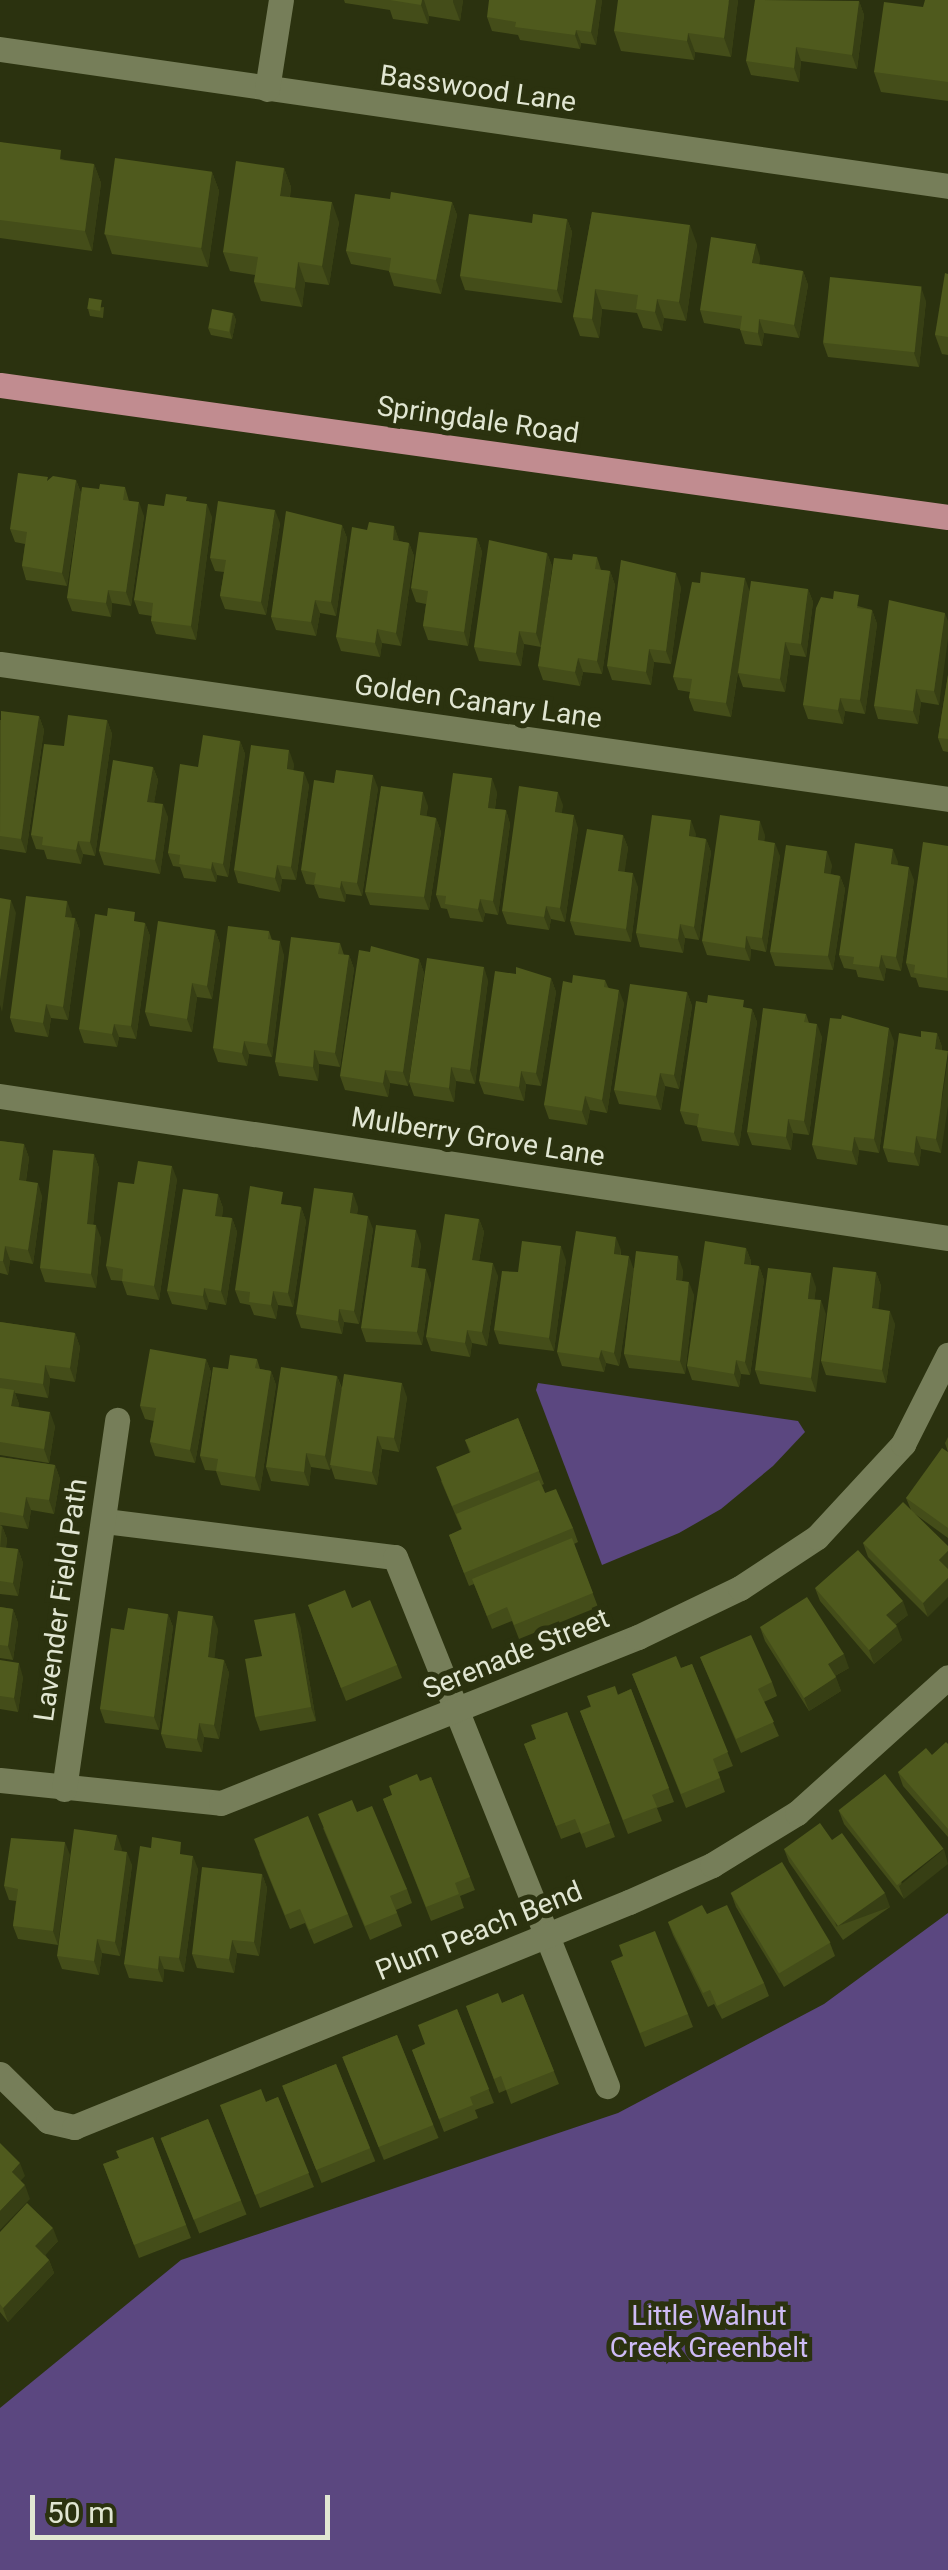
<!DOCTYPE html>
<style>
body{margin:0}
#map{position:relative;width:948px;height:2570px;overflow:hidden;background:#2b320f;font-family:Roboto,sans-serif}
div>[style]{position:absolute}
.green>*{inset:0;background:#5b4780}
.minor>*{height:25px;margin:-12.5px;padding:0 12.5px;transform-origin:12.5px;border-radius:12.5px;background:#767e59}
.major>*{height:25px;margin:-12.5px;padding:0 12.5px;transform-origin:12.5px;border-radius:12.5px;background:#c18c90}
.wall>*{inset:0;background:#444d19;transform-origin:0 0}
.shaded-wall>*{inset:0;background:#373f14;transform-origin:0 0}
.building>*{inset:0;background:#4f5a1d;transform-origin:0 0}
span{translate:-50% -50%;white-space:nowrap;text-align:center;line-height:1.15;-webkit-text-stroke:10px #2b320f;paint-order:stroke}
.street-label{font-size:28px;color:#e1e6d2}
.park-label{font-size:28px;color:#cebbf5}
.scale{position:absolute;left:30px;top:2495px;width:300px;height:45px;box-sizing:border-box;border:5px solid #e1e6d2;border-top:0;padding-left:12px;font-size:30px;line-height:35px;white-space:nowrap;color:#e1e6d2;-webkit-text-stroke:8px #2b320f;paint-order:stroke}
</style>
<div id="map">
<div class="green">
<div style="clip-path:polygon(538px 1383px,798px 1421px,805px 1432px,773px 1466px,721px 1509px,679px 1533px,602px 1565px,536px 1390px)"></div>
<div style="clip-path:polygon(948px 1913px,948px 2570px,0 2570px,0 2408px,181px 2260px,618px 2113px,824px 2004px)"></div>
</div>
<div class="minor">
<div style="left:0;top:49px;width:958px;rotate:8.22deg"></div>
<div style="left:267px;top:89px;width:90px;rotate:-81.1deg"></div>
<div style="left:0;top:664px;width:958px;rotate:8.1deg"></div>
<div style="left:0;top:1096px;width:959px;rotate:8.52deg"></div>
<div style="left:105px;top:1521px;width:292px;rotate:7.1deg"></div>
<div style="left:395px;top:1557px;width:570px;rotate:68.16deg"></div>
<div style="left:0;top:1780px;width:222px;rotate:5.9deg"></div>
<div style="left:221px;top:1803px;width:449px;rotate:-21.7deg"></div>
<div style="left:638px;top:1637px;width:113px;rotate:-25.7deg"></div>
<div style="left:740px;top:1588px;width:92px;rotate:-33.5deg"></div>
<div style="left:817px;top:1537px;width:127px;rotate:-47.2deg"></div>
<div style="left:903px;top:1444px;width:100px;rotate:-63.2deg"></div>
<div style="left:64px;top:1789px;width:373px;rotate:-81.8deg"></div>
<div style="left:0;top:2074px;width:67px;rotate:44.4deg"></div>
<div style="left:48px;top:2121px;width:27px;rotate:13deg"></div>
<div style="left:74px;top:2127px;width:599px;rotate:-22.07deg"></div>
<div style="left:629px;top:1902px;width:91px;rotate:-24deg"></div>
<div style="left:712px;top:1865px;width:100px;rotate:-31.5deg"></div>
<div style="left:797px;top:1813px;width:203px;rotate:-42deg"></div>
</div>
<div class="major">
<div style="left:0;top:385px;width:957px;rotate:7.93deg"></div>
</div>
<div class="wall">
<div style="clip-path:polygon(344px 0,463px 0,460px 21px,429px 16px,428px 24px,393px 19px,390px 10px,345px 3px)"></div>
<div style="clip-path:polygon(602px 0,596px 45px,581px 43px,580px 49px,520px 40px,518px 35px,492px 31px,487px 17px)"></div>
<div style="clip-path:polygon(738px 0,731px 57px,695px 52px,694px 60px,621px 51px,614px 31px)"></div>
<div style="clip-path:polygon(948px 0,948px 101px,881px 92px,874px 72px,923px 7px)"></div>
<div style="clip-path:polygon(859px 1px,864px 15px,857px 69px,801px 61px,799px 82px,751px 75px,746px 61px)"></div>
<div style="clip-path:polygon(0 142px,65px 160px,94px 164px,101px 183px,92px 251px,0 238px)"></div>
<div style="clip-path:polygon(284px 168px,291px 187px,290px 197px,339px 222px,329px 285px,305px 282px,302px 307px,261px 301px,254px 282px,255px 275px,230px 271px,223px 252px)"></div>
<div style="clip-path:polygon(212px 172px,219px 191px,208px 267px,112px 254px,105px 234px)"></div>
<div style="clip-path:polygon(390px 199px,452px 202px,457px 215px,441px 294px,394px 286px,389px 271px,351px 264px,346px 251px)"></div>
<div style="clip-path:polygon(592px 212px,697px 244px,686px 321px,664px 318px,662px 331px,643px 328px,637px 313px,602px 309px,599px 338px,580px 336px,573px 317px)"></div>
<div style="clip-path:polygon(567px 219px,572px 232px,562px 303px,465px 290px,460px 276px,532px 223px)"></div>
<div style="clip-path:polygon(760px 257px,759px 265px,803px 271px,808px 285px,799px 338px,764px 333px,762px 346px,745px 344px,740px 329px,704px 323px,700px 310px)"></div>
<div style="clip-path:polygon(948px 274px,948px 355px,942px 354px,935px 335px)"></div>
<div style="clip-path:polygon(926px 301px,919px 367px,828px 357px,823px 343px)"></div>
<div style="clip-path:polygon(104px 307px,103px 318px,90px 316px,88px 309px)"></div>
<div style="clip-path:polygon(233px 313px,236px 320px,232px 339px,211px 335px,208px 328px)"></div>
<div style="clip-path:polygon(49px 480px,76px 480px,81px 493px,67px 586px,26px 580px,22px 566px,25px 544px,15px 542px,10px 529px)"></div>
<div style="clip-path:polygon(125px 487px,129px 501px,144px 516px,131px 606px,112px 603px,111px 617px,72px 611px,67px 598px,99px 489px)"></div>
<div style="clip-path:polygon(188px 501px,212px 517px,196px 640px,156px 634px,151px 621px,152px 616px,139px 614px,134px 600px,164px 506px)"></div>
<div style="clip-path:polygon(280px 523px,266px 615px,225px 609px,220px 596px,224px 572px,215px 571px,210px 558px)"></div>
<div style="clip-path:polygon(342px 525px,347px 538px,336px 616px,320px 613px,316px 636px,276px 630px,271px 617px)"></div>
<div style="clip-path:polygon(394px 526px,399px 541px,409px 543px,414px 556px,401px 646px,382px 643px,380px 657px,341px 651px,336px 637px,367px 530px)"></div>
<div style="clip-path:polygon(477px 538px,482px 552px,468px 646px,428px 640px,423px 626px,426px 604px,416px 602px,411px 588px)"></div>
<div style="clip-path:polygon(547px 553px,552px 566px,541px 647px,524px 644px,521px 666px,479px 661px,474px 647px)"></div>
<div style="clip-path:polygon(597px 557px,601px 570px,610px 571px,615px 585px,602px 674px,583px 672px,580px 686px,543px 680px,538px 666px,572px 560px)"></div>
<div style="clip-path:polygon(681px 587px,671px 664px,654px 662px,651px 685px,612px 680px,607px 666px)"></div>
<div style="clip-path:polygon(808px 589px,813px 602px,806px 657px,790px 655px,785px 692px,743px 687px,738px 673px,744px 634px,731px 717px,694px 711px,689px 698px,690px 692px,678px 690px,673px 677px,749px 591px)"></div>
<div style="clip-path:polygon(833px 599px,872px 610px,877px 624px,865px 714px,845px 711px,843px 724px,808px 719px,803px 705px)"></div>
<div style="clip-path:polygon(945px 613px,939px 705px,921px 702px,918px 724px,878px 719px,874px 706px)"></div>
<div style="clip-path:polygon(948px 675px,948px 752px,943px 751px,938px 738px)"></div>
<div style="clip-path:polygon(39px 716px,44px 730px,26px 853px,0 849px,0 720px)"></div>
<div style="clip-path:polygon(107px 720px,112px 734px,95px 856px,83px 854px,81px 864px,47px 859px,44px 850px,36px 849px,31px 835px,64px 746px)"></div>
<div style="clip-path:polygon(240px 741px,245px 754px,228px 877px,217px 875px,216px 882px,184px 878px,180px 867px,173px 866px,168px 853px,198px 767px)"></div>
<div style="clip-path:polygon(294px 764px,293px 770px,309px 785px,296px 880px,282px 879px,280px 892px,238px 883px,234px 870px)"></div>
<div style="clip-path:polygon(153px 767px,158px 780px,154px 802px,168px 817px,160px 874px,104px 865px,99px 851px)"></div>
<div style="clip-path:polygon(378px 788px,362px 896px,346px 894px,345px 902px,319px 898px,314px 885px,306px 884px,301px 870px)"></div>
<div style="clip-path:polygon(497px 792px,495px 809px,506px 810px,510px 824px,498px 915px,485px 913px,483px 922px,450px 918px,447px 909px,441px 908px,436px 895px)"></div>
<div style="clip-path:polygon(563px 805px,561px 813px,578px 828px,565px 922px,551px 919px,549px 930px,507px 924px,502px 911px)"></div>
<div style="clip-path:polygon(428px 806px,426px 816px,436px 818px,441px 832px,429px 910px,370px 905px,365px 892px)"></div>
<div style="clip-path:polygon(696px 834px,695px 837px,706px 839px,711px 852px,699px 940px,685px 938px,683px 953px,640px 947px,636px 933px)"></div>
<div style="clip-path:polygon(623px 835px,628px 848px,624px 872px,638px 887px,631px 942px,575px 935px,570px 921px)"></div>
<div style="clip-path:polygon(765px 835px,764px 841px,780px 856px,766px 952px,751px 949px,750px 961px,707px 955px,702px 941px)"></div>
<div style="clip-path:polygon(948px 846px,948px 991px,919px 987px,916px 978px,911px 977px,906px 963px)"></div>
<div style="clip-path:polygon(898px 862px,897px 865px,914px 880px,901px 971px,886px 968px,884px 981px,858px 977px,856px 970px,844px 968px,839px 955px)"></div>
<div style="clip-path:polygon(832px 865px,830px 874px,840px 876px,845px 889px,833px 970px,775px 966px,770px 952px)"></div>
<div style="clip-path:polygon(67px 901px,71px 918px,75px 918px,80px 932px,68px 1020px,51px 1018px,48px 1037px,15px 1032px,10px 1018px)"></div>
<div style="clip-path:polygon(139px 922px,145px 923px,150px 936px,136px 1039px,119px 1037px,117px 1047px,84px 1043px,79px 1029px)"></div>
<div style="clip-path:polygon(215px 930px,220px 944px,212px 999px,197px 997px,192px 1032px,150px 1026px,145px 1012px)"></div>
<div style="clip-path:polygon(269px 931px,272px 940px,284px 955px,272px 1057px,249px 1054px,247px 1066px,218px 1062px,213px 1048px)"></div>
<div style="clip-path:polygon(340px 943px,344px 955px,349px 955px,354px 969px,340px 1067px,319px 1064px,318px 1081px,279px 1076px,275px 1062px)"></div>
<div style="clip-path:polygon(419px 959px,424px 973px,408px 1086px,390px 1083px,388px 1097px,345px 1090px,340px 1076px)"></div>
<div style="clip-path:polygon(551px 978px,556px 992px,541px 1086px,526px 1084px,524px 1101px,484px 1094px,479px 1081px)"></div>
<div style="clip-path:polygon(488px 980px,475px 1084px,456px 1081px,454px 1102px,414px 1096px,409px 1082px)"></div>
<div style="clip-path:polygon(605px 980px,608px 987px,624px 1003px,607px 1113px,590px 1110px,587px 1125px,549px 1119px,544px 1105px,572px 983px)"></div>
<div style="clip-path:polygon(687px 992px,692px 1006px,679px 1089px,665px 1086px,661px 1110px,619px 1104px,614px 1090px)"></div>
<div style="clip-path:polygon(747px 1008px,752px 1009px,757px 1022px,739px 1146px,702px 1141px,697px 1126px,685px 1124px,680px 1111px)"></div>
<div style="clip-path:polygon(806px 1014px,809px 1023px,822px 1037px,809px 1135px,793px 1133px,791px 1150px,752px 1145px,747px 1132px)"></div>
<div style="clip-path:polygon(937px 1033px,942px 1047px,941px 1153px,921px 1149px,919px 1166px,888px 1162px,883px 1148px,921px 1037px)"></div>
<div style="clip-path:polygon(894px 1041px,879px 1153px,859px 1150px,857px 1165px,817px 1159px,812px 1145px)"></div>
<div style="clip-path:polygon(0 1141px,24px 1144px,29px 1158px,26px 1181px,42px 1196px,33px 1264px,10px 1260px,8px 1275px,0 1273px)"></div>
<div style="clip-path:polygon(94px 1154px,99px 1168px,93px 1224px,101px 1238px,96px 1288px,45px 1282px,40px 1268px)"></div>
<div style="clip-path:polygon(177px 1179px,159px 1300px,127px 1295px,122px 1281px,111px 1280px,106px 1266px,134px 1184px)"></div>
<div style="clip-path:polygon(218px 1194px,223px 1208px,222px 1217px,232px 1218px,237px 1232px,226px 1305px,209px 1302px,207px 1310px,172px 1304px,167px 1291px)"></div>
<div style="clip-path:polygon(288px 1205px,301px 1207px,306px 1221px,293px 1307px,278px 1305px,276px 1319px,254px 1315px,250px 1305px,240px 1303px,235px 1290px)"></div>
<div style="clip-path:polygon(358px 1207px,357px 1214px,373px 1229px,359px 1324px,344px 1322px,342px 1334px,301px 1328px,296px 1314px)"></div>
<div style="clip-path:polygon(479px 1219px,484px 1232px,479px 1261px,498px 1276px,487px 1346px,472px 1343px,470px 1357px,431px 1351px,426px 1337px)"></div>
<div style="clip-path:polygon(421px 1244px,418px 1268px,431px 1283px,422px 1345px,366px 1342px,361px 1328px)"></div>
<div style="clip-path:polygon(746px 1248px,751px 1261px,751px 1265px,759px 1266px,764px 1280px,750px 1375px,741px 1374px,739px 1387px,692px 1380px,687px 1366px)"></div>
<div style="clip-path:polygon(621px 1250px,621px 1255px,634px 1269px,683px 1270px,682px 1281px,694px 1295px,685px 1374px,629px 1368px,624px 1354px,633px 1272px,619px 1366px,606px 1363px,604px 1372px,562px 1366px,557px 1352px)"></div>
<div style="clip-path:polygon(566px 1260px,554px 1351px,499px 1344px,494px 1330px)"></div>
<div style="clip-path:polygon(876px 1272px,881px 1286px,878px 1309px,895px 1324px,886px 1383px,826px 1375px,821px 1361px)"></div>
<div style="clip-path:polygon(816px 1287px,814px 1300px,816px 1392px,760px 1384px,755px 1370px)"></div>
<div style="clip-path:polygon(0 1322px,75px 1333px,80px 1347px,75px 1382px,50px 1378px,48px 1398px,15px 1393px,19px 1404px,18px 1407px,55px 1426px,49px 1463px,0 1455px)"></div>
<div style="clip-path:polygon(206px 1359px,211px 1372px,195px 1463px,155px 1456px,150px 1442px,154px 1421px,145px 1419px,140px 1406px)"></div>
<div style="clip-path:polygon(257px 1359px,260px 1369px,271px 1371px,276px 1385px,260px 1491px,221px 1485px,216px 1471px,205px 1470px,200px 1456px,228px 1369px)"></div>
<div style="clip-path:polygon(337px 1376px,342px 1388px,407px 1397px,399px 1452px,382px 1449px,377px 1485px,335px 1479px,331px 1467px,330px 1470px,311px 1467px,309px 1486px,271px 1481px,266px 1467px)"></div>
<div style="clip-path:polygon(518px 1418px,544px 1484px,542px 1485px,545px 1493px,573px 1528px,578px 1542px,574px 1544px,598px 1607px,519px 1639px,512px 1621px,492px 1629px,474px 1584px,469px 1586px,449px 1535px,462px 1530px,441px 1481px,470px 1453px,465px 1440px)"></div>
<div style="clip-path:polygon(948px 1437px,948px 1538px,915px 1514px,928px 1617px,868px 1557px,863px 1543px,911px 1510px,906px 1498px,948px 1452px,945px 1443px)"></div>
<div style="clip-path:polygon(0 1457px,55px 1465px,60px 1479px,54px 1514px,31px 1510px,28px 1529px,0 1525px)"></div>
<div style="clip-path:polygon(0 1525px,2px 1526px,7px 1539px,6px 1548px,18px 1549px,23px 1563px,18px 1596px,0 1594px)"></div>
<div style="clip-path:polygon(815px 1588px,908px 1615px,895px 1625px,902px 1640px,874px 1664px,820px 1601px)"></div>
<div style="clip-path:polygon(308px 1605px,352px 1608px,397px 1665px,402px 1678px,346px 1701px)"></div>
<div style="clip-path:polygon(0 1607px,13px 1609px,18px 1623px,13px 1660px,0 1658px)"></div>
<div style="clip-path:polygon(168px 1614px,173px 1627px,159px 1730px,105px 1723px,100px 1709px,124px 1630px)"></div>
<div style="clip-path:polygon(300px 1626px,316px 1721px,260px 1731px,255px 1717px,262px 1656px)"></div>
<div style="clip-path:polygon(760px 1627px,849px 1668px,835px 1676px,841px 1691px,809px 1711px,765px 1641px)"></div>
<div style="clip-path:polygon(218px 1629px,214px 1658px,224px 1660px,229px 1673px,219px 1739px,204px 1737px,202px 1752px,166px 1748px,161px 1734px)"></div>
<div style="clip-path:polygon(700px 1657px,772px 1682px,777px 1696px,764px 1702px,779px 1736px,741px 1753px)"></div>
<div style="clip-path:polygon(0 1660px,23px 1677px,18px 1712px,0 1709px)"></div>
<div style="clip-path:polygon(692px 1664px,733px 1766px,718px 1772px,725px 1792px,686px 1808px,632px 1674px,681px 1668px)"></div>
<div style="clip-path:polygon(631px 1689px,674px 1802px,657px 1808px,662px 1821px,628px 1834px,580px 1711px)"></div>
<div style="clip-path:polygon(567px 1712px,615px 1837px,586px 1848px,580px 1832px,561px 1839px,524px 1744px,536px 1739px)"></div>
<div style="clip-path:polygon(948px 1744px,948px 1837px,903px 1786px,898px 1772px,932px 1755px)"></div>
<div style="clip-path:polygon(885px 1774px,904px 1899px,844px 1824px,839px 1811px)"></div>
<div style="clip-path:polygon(431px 1777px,475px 1890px,460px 1896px,464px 1908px,431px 1921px,383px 1799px)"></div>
<div style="clip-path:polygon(357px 1812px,407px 1889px,412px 1903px,396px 1910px,402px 1926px,370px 1940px,323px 1828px)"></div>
<div style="clip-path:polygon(832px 1840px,890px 1907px,843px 1940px,789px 1862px,784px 1849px)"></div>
<div style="clip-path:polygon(65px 1842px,58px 1945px,18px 1939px,13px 1926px,16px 1901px,9px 1900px,4px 1886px)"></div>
<div style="clip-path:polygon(122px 1849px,121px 1851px,132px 1865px,120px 1956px,102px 1953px,99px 1975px,62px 1969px,57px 1956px)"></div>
<div style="clip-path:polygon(259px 1853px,348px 1914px,353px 1927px,314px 1944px,305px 1923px,290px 1929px)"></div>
<div style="clip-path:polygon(186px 1855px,198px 1869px,184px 1972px,164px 1969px,163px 1982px,129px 1978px,124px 1964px)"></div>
<div style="clip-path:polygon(262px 1874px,267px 1888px,259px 1956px,237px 1953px,234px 1973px,197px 1968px,192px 1954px)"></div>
<div style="clip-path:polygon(731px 1893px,830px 1943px,835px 1956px,784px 1987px,736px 1907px)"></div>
<div style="clip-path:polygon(707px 1914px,764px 1983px,769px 1996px,722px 2019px,714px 2004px,708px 2007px,673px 1935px,668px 1922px)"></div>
<div style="clip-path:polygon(611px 1961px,688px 2014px,693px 2027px,645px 2047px)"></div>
<div style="clip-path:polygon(523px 1994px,559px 2084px,511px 2104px,506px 2090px,499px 2093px,466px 2006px,502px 2003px)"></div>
<div style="clip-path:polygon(457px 2009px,494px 2103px,475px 2110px,478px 2118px,444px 2132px,412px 2050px,425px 2045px)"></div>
<div style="left:397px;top:2035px;width:111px;height:59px;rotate:68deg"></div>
<div style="left:336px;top:2064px;width:105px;height:58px;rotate:68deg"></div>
<div style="clip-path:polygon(278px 2097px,314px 2187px,260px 2208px,220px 2105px,266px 2102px)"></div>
<div style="left:208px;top:2119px;width:103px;height:51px;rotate:68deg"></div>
<div style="clip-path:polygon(153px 2137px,191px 2238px,139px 2258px,103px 2164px,119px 2158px)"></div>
<div style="clip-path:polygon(0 2232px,58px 2241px,45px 2255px,49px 2260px,54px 2273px,8px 2322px,0 2312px)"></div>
</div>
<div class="shaded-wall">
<div style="clip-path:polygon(422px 0,424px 0,429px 16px,428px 24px,421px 5px)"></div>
<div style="clip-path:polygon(453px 0,463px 0,460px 21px,453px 2px)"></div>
<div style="clip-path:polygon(596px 0,602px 0,596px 45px,591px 32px)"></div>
<div style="clip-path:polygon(729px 0,738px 0,731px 57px,724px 38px)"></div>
<div style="clip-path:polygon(859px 1px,864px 15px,857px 69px,852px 55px)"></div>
<div style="clip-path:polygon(576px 30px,581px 43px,580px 49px,575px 35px)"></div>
<div style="clip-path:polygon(688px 33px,695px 52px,694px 60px,687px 41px)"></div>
<div style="clip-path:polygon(796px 47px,801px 61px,799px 82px,794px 68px)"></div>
<div style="clip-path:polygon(94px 164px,101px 183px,92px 251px,85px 231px)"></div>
<div style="clip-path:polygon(284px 168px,291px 187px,287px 215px,280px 196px)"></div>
<div style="clip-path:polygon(212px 172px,219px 191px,208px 267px,201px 248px)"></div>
<div style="clip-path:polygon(332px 202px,339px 222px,329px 285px,322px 266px)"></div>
<div style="clip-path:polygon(452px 202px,457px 215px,441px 294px,436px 280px)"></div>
<div style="clip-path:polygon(567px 219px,572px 232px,562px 303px,557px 290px)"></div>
<div style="clip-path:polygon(690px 225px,697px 244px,686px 321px,679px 302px)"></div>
<div style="clip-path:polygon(756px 244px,760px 257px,757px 277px,752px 263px)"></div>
<div style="clip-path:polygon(298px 262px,305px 282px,302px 307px,295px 288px)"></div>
<div style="clip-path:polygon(803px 271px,808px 285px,799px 338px,794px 325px)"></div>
<div style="clip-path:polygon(921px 287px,926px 301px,919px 367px,914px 353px)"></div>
<div style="clip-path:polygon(595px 289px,602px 309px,599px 338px,592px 319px)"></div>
<div style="clip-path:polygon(657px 299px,664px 318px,662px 331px,655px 312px)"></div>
<div style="clip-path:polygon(233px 313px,236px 320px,232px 339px,230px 332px)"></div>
<div style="clip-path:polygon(759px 319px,764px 333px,762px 346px,758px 333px)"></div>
<div style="clip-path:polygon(76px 480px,81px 493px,67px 586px,62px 573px)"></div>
<div style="clip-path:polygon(139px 502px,144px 516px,131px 606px,126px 592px)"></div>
<div style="clip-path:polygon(207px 504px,212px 517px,196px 640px,191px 626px)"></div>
<div style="clip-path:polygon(275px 510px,280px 523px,266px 615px,261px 602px)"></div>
<div style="clip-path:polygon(342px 525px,347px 538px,336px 616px,331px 602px)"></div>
<div style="clip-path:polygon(394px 526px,399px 540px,398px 554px,393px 540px)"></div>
<div style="clip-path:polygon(477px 538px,482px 552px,468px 646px,464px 632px)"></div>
<div style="clip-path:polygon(409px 543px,414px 556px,401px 646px,396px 633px)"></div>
<div style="clip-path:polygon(547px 553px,552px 566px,541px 647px,536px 633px)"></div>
<div style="clip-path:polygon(610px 571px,615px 585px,602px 674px,597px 661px)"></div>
<div style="clip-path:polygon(676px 573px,681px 587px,671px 664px,666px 651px)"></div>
<div style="clip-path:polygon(745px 578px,750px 592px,731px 717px,726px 703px)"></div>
<div style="clip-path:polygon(808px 589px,813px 602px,806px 657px,801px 644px)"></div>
<div style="clip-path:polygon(108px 590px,112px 603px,111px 617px,106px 603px)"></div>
<div style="clip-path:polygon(315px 600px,320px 613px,316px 636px,311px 622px)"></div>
<div style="clip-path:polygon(872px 610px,877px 624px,865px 714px,860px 700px)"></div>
<div style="clip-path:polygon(945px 613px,948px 621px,948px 639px,939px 705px,934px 691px)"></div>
<div style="clip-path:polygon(377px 629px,382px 643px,380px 657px,375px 643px)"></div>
<div style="clip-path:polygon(519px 631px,524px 644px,521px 666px,516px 653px)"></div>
<div style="clip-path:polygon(785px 642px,790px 655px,785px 692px,780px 679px)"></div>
<div style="clip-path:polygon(649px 649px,654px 662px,651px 685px,646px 672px)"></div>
<div style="clip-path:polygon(578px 658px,583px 672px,580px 686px,575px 672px)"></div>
<div style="clip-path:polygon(916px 689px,921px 702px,918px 724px,913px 711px)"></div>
<div style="clip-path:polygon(840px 698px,845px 711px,843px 724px,838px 710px)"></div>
<div style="clip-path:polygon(39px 716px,44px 730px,26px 853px,21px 839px)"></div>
<div style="clip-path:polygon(107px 720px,112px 734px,95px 856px,90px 842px)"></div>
<div style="clip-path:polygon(240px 741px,245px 754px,228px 877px,223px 864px)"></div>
<div style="clip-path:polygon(289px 750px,294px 764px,292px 783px,287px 769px)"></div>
<div style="clip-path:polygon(153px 767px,158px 780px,152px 815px,147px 802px)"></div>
<div style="clip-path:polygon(304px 772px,309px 785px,296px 880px,291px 867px)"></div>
<div style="clip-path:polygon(373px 775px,378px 788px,362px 896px,357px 883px)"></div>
<div style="clip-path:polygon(492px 778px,497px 792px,493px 821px,488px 808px)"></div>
<div style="clip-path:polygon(423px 792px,428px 806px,425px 829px,420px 815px)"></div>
<div style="clip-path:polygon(558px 792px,563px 805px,560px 826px,555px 812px)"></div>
<div style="clip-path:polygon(163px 804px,168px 817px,160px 874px,155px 860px)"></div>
<div style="clip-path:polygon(506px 810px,510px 824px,498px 915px,493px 901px)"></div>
<div style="clip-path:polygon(574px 815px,578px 828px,565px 922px,560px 908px)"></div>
<div style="clip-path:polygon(436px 818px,441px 832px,429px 910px,424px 897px)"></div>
<div style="clip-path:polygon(691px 820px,696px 834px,694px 850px,689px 836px)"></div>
<div style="clip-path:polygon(760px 821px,765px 835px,763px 854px,758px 840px)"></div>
<div style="clip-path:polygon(623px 835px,628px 848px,623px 884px,618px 871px)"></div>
<div style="clip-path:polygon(706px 839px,711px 852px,699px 940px,694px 927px)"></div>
<div style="clip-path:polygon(78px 841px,83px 854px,81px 864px,76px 850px)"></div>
<div style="clip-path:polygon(775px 843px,780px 856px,766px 952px,762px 938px)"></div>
<div style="clip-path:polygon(893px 849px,898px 862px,896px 877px,891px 864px)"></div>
<div style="clip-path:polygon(827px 851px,832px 865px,829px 886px,824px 873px)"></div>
<div style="clip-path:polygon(212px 862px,217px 875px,216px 882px,211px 869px)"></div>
<div style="clip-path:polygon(277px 865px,282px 879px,280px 892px,275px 878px)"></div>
<div style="clip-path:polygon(909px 867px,914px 880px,901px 971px,896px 957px)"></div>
<div style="clip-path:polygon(633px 873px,638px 887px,631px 942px,626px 929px)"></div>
<div style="clip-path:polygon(840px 876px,845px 889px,833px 970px,828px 956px)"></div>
<div style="clip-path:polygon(341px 881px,346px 894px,345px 902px,340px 888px)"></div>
<div style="clip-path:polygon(480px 899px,485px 913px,483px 922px,478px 909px)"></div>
<div style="clip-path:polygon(11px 900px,16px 913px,2px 1012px,0 1005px,0 981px)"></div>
<div style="clip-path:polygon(67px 901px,72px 915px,70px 931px,65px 917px)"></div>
<div style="clip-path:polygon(546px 906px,551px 919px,549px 930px,544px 917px)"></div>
<div style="clip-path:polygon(75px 918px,80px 932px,68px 1020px,63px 1007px)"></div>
<div style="clip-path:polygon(145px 923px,150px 936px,136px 1039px,131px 1026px)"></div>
<div style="clip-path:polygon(680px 924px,685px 938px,683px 953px,678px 939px)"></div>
<div style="clip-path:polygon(215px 930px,220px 944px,212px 999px,207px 986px)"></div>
<div style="clip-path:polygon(746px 936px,751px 949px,750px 961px,745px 948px)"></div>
<div style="clip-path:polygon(280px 941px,284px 955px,272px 1057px,267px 1044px)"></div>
<div style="clip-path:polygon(349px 955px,354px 969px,340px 1067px,335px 1053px)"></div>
<div style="clip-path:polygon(881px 955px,886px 968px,884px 981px,879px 967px)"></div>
<div style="clip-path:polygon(419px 959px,424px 973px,408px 1086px,403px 1072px)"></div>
<div style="clip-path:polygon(484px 967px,488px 980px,475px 1084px,470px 1070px)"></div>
<div style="clip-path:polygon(551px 978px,556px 992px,541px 1086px,536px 1073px)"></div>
<div style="clip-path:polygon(192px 983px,197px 997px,192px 1032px,187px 1019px)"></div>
<div style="clip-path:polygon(619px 990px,624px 1003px,607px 1113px,602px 1100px)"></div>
<div style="clip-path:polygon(687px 992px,692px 1006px,679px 1089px,674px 1075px)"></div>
<div style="clip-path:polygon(46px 1004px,51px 1018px,48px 1037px,43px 1023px)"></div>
<div style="clip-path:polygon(752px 1009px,757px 1022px,739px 1146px,734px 1133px)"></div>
<div style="clip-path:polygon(114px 1024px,119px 1037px,117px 1047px,112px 1034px)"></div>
<div style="clip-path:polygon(817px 1024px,822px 1037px,809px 1135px,804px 1121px)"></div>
<div style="clip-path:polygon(889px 1028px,894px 1041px,879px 1153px,874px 1139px)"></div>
<div style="clip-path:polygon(937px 1033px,942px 1047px,940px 1062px,935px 1049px)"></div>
<div style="clip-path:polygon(244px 1041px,249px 1054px,247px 1066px,242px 1053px)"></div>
<div style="clip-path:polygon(314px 1050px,319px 1064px,318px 1081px,313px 1067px)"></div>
<div style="clip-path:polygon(948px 1058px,948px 1106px,941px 1153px,936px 1139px)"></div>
<div style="clip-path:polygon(451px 1067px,456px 1081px,454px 1102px,449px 1088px)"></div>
<div style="clip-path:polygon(385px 1070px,390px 1083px,388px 1097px,383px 1083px)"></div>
<div style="clip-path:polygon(521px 1071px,526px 1084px,524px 1101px,519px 1087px)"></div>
<div style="clip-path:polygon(660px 1073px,665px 1086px,661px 1110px,656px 1096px)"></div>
<div style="clip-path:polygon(585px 1096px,590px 1110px,587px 1125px,582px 1111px)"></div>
<div style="clip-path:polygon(788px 1119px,793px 1133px,791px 1150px,786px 1137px)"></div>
<div style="clip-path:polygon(916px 1136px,921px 1149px,919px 1166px,914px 1153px)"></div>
<div style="clip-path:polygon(854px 1137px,859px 1150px,857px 1165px,852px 1151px)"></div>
<div style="clip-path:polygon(24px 1144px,29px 1158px,24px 1193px,19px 1180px)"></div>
<div style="clip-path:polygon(94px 1154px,99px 1168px,92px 1237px,87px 1224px)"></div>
<div style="clip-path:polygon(172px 1166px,177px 1179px,159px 1300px,154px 1286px)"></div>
<div style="clip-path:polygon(38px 1183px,42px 1196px,33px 1264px,28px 1250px)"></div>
<div style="clip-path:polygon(353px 1193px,358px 1207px,355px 1227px,350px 1213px)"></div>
<div style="clip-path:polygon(218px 1194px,223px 1208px,220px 1230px,215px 1216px)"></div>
<div style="clip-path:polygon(301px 1207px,306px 1221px,293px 1307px,288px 1293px)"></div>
<div style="clip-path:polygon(368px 1216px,373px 1229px,359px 1324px,354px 1311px)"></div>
<div style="clip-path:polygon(232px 1218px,237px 1232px,226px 1305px,221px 1291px)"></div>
<div style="clip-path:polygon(479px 1219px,484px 1232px,477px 1273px,472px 1260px)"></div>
<div style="clip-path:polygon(96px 1225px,101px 1238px,96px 1288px,91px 1274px)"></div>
<div style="clip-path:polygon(416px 1230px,421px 1244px,416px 1281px,411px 1267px)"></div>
<div style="clip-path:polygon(616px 1237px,621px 1250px,619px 1267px,614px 1254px)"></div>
<div style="clip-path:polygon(5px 1246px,10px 1260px,8px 1275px,3px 1261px)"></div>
<div style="clip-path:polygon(561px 1246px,566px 1260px,554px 1351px,549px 1338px)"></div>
<div style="clip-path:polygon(746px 1248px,751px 1261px,749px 1277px,744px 1264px)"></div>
<div style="clip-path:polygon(629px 1256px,634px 1270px,619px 1366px,614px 1353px)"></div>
<div style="clip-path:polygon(678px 1256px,683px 1270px,681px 1294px,676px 1280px)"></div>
<div style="clip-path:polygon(493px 1263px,498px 1276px,487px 1346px,482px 1332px)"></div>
<div style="clip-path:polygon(759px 1266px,764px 1280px,750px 1375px,745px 1362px)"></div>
<div style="clip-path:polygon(426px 1269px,431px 1283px,422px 1345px,417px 1332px)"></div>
<div style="clip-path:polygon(876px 1272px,881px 1286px,877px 1322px,872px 1308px)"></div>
<div style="clip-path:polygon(811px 1273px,816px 1287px,813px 1312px,808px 1299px)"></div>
<div style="clip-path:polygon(689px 1282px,694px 1295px,685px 1374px,680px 1361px)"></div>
<div style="clip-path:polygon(204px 1288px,209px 1302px,207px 1310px,203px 1296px)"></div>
<div style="clip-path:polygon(273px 1291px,278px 1305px,276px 1319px,271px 1305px)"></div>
<div style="clip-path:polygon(821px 1300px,826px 1314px,816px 1392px,811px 1378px)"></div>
<div style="clip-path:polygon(339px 1309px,344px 1322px,342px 1334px,338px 1321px)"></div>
<div style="clip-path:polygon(890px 1311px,895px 1324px,886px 1383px,882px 1370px)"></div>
<div style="clip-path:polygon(467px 1330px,472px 1343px,470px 1357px,465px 1343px)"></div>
<div style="clip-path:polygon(75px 1333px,80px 1347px,75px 1382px,70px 1368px)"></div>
<div style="clip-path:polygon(601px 1350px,606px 1363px,604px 1372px,599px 1358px)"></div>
<div style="clip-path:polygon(206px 1359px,211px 1372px,195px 1463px,190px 1450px)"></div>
<div style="clip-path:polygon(736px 1360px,741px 1374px,739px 1387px,734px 1374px)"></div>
<div style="clip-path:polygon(45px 1365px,50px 1378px,48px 1398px,43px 1384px)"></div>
<div style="clip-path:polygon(271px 1371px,276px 1385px,260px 1491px,255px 1477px)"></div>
<div style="clip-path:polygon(337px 1376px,342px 1390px,330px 1470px,325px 1456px)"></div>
<div style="clip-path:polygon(402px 1383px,407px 1397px,399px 1452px,394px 1438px)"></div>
<div style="clip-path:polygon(14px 1390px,19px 1404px,16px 1420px,11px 1406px)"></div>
<div style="clip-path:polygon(50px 1412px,55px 1426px,49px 1463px,44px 1449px)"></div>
<div style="clip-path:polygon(377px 1436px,382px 1449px,377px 1485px,372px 1472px)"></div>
<div style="clip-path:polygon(306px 1453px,311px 1467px,309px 1486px,304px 1472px)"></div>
<div style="clip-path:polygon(55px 1465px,60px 1479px,54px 1514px,49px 1500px)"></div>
<div style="clip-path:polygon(26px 1497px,31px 1510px,28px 1529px,23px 1516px)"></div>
<div style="clip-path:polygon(2px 1526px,7px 1539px,4px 1560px,0 1550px)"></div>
<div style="clip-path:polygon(18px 1549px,23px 1563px,18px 1596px,13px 1583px)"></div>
<div style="clip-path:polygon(948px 1551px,948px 1570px,939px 1560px)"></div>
<div style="clip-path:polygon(948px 1578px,948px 1597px,928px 1617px,923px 1603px)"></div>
<div style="clip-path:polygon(903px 1601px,908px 1615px,891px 1628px,886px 1615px)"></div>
<div style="clip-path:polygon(13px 1609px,18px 1623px,13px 1660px,8px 1646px)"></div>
<div style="clip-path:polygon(295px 1613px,300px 1626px,316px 1721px,311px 1707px)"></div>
<div style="clip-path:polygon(168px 1614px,173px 1627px,159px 1730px,154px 1717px)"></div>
<div style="clip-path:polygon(213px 1616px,218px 1629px,213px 1671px,208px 1657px)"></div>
<div style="clip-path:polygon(897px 1626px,902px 1640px,874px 1664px,869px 1650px)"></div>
<div style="clip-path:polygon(844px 1654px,849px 1668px,833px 1677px,828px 1664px)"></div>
<div style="clip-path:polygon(224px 1660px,229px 1673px,219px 1739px,214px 1725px)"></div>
<div style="clip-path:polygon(19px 1663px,23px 1677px,18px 1712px,14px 1698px)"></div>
<div style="clip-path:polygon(836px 1677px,841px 1691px,809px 1711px,804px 1698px)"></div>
<div style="clip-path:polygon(199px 1723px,204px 1737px,202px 1752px,197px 1739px)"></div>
<div style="clip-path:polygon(117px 1835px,122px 1849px,119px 1863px,114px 1850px)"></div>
<div style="clip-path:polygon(65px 1842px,70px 1855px,58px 1945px,53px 1931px)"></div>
<div style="clip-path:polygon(944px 1849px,948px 1864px,904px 1899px,899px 1886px)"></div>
<div style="clip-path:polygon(127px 1852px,132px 1865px,120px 1956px,115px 1942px)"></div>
<div style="clip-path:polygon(193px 1856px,198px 1869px,184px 1972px,179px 1958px)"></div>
<div style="clip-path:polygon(262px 1874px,267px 1888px,259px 1956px,254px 1942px)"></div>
<div style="left:885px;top:1893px;width:15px;height:57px;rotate:70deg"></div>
<div style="clip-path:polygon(97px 1939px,102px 1953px,99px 1975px,94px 1961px)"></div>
<div style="clip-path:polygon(232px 1940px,237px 1953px,234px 1973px,229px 1959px)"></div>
<div style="clip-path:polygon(159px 1956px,164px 1969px,163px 1982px,158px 1969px)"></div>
<div style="clip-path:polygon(20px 2163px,25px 2176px,17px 2185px,12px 2172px)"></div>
<div style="clip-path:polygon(25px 2185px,30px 2199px,0 2230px,0 2211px)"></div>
<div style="clip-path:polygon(53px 2228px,58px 2241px,40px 2260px,35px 2246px)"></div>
<div style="clip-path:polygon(49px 2260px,54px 2273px,8px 2322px,3px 2308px)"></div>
</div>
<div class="building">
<div style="clip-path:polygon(390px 0,422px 0,421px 5px)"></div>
<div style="clip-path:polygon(489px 0,596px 0,591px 32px,576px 30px,575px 35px,515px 27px,516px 22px,487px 17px)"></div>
<div style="clip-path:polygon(618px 0,729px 0,724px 38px,688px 33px,687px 41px,614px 31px)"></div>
<div style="clip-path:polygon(755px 0,859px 1px,852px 55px,796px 47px,794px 68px,746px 61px)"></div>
<div style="clip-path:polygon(925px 0,948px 0,948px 82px,874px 72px,884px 2px,923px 7px)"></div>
<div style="clip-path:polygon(0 142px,61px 150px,60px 160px,94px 164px,85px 231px,0 220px)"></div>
<div style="left:115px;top:158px;width:98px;height:77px;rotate:8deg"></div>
<div style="clip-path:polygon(236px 161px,284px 168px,280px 196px,332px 202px,322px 266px,298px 262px,295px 288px,254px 282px,258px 257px,223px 252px)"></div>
<div style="clip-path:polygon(391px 192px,452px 202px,436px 280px,389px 272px,391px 258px,346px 251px,355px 194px,390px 199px)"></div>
<div style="clip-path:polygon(592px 212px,690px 225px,679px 302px,657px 299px,655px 312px,636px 309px,638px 295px,595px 289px,592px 319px,573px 317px)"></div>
<div style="clip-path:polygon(469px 214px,532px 223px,533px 214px,567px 219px,557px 290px,460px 276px)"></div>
<div style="clip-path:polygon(711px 237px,756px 244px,752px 263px,803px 271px,794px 325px,759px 319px,758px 333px,740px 330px,742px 316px,700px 310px)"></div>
<div style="clip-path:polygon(945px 273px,948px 274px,948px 337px,935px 335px)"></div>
<div style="left:830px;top:277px;width:92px;height:66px;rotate:6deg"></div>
<div style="left:89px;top:298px;width:13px;height:11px;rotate:9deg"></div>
<div style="left:212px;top:309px;width:21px;height:19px;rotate:11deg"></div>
<div style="clip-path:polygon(18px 473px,48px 477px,47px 481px,53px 476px,76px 480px,62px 573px,22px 566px,27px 532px,10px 529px)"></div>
<div style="clip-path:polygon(100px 484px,125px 487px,123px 500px,139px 502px,126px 592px,108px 590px,106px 603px,67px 598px,82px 487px,99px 489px)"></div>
<div style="clip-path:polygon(166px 494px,187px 497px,186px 501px,207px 504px,191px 626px,151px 621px,153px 603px,134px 600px,148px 504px,164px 506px)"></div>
<div style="clip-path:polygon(218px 501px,275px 510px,261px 602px,220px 596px,226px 560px,210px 558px)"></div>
<div style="clip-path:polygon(286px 511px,342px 525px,331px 602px,315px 600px,311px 622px,271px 617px)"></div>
<div style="clip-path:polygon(369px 522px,394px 526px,393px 540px,409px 543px,396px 633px,377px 629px,375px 643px,336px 637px,352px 527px,367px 530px)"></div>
<div style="clip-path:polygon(419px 532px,477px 538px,464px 632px,423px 626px,428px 591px,411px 588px)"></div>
<div style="clip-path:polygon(489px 540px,547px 553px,536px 633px,519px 631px,516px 653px,474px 647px)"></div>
<div style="clip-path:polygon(573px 554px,597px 557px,595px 569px,610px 571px,597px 661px,578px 658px,575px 672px,538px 666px,554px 558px,572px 560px)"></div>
<div style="clip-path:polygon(621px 560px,676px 573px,666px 651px,649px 649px,646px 672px,607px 666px)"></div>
<div style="clip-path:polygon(701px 572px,745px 578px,726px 703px,689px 698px,692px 679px,673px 677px,692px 582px,700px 583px)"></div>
<div style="clip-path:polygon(751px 581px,808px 589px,801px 644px,785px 642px,780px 679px,738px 673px)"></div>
<div style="clip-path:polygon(834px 591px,859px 595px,857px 608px,872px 610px,860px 700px,840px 698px,838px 710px,803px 705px,816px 608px,821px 597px,833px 599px)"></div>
<div style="clip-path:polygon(889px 600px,945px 613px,934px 691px,916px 689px,913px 711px,874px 706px)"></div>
<div style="clip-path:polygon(948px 675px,948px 739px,938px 738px)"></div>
<div style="clip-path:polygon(1px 711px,39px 716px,21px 839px,0 836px)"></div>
<div style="clip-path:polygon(68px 715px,107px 720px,90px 842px,78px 841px,76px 850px,42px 845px,43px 837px,31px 835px,44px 744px,64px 746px)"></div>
<div style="clip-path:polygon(203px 735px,240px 741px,223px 864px,212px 862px,211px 869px,179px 864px,180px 855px,168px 853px,180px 764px,198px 767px)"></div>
<div style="clip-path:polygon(251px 745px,289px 750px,287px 769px,304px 772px,291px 867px,277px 865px,275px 878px,234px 870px)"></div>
<div style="clip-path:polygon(113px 760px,153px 767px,147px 802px,163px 804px,155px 860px,99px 851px)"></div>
<div style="clip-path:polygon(336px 770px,373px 775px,357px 883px,341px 881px,340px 888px,314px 884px,316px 873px,301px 870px,314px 780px,334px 783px)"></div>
<div style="clip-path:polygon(453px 773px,492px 778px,488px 808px,506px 810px,493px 901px,480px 899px,478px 909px,445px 904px,446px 896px,436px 895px)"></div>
<div style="clip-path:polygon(381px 786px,423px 792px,420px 815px,436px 818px,424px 897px,365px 892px)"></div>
<div style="clip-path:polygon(519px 786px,558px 792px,555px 812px,574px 815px,560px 908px,546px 906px,544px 917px,502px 911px)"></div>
<div style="clip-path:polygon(652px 815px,691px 820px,689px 836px,706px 839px,694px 927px,680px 924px,678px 939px,636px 933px)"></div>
<div style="clip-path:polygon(720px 815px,760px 821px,758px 840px,775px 843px,762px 938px,746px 936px,745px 948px,702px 941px)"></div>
<div style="clip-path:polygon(587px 829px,623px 835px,618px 871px,633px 873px,626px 929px,570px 921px)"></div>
<div style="clip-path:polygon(923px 842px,948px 846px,947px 978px,914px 973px,915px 965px,906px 963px)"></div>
<div style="clip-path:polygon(855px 843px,893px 849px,891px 864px,909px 867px,896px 957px,881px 955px,879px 967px,853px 964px,854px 957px,839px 955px)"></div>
<div style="clip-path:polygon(786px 845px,827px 851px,824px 873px,840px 876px,828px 956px,770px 952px)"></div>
<div style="clip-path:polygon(26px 896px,67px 901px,65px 917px,75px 918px,63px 1007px,46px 1004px,43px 1023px,10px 1018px)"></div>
<div style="clip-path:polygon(0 898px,11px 900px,0 981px)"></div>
<div style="clip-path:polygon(108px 908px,135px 912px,134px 921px,145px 923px,131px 1026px,114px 1024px,112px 1034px,79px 1029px,95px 914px,107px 916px)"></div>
<div style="clip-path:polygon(158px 921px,215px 930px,207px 986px,192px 983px,187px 1019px,145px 1012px)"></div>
<div style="clip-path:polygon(228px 926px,269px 931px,268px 939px,280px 941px,267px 1044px,244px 1041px,242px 1053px,213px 1048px)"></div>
<div style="clip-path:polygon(291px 937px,340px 943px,338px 954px,349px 955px,335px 1053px,314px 1050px,313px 1067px,275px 1062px)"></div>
<div style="clip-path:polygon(371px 946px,419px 959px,403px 1072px,385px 1070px,383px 1083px,340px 1076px,359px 950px,370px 952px)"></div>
<div style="clip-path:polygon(427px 958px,484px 967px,470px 1070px,451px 1067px,449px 1088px,409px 1082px)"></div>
<div style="clip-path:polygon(516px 967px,551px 978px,536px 1073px,521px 1071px,519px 1087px,479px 1081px,495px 971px,516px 974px)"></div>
<div style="clip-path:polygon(573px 975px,605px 980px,604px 987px,619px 990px,602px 1100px,585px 1096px,582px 1111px,544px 1105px,563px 981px,572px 983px)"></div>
<div style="clip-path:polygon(630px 984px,687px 992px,674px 1075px,660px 1073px,656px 1096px,614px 1090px)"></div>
<div style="clip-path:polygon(708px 995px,744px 1000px,743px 1007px,752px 1009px,734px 1133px,697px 1127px,699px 1114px,680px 1111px,696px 1001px,707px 1003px)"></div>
<div style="clip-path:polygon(763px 1008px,806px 1014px,804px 1022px,817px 1024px,804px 1121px,788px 1119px,786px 1137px,747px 1132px)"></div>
<div style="clip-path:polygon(842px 1015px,889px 1028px,874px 1139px,854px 1137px,852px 1151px,812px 1145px,830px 1018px,841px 1019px)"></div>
<div style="clip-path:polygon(921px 1031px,937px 1033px,935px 1049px,948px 1051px,936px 1139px,916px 1136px,914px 1153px,883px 1148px,899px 1033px,921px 1037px)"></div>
<div style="clip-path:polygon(0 1141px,24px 1144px,19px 1180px,38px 1183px,28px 1250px,5px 1246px,3px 1261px,0 1261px)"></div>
<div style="clip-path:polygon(53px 1150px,94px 1154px,87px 1224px,96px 1225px,91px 1274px,40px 1268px)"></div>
<div style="clip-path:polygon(138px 1161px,172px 1166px,154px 1286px,122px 1281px,123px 1269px,106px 1266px,118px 1182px,134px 1184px)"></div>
<div style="clip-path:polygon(250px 1186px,283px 1192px,281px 1204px,301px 1207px,288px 1293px,273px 1291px,271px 1305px,249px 1302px,250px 1292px,235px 1290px)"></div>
<div style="clip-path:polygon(314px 1188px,353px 1193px,350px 1213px,368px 1216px,354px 1311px,339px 1309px,338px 1321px,296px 1314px)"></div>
<div style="clip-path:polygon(183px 1189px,218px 1194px,215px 1216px,232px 1218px,221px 1291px,204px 1288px,203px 1296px,167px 1291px)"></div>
<div style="clip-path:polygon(445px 1214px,479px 1219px,472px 1260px,493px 1263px,482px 1332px,467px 1330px,465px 1343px,426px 1337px)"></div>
<div style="clip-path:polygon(376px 1225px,416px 1230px,411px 1267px,426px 1269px,417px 1332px,361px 1328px)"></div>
<div style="clip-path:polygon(576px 1231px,616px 1237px,614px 1254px,629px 1256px,614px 1353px,601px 1350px,599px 1358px,557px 1352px)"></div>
<div style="clip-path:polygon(522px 1241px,561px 1246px,549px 1338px,494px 1330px,502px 1271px,518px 1272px)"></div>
<div style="clip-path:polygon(705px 1241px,746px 1248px,744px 1264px,759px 1266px,745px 1362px,736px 1360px,734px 1374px,687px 1366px)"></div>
<div style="clip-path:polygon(636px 1251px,678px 1256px,676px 1280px,689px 1282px,680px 1361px,624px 1354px)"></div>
<div style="clip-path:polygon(833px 1267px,876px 1272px,872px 1308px,890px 1311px,882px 1370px,821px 1361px)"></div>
<div style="clip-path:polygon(768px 1268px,811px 1273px,808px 1299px,821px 1300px,811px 1378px,755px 1370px)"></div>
<div style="clip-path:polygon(0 1322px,75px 1333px,70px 1368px,45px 1365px,43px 1384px,0 1378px)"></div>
<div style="clip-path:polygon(150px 1349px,206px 1359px,190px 1450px,150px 1442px,156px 1408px,140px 1406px)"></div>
<div style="clip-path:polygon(230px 1355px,257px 1359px,255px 1368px,271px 1371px,255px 1477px,216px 1471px,218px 1459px,200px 1456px,213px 1367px,228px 1369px)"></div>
<div style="clip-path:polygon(281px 1367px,337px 1376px,325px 1456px,306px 1453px,304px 1472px,266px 1467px)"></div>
<div style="clip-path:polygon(344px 1374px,402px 1383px,394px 1438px,377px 1436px,372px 1472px,330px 1465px)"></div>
<div style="clip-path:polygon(0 1388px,14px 1390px,11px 1406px,50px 1412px,44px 1449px,0 1442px)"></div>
<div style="clip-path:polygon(518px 1418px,539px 1471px,452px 1506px,436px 1467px,471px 1452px,465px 1440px)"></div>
<div style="clip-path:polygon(942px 1448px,948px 1452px,948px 1528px,906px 1498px)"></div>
<div style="clip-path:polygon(0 1457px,55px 1465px,49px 1500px,26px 1497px,23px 1516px,0 1512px)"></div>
<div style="clip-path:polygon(539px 1480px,545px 1493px,556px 1489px,573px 1528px,464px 1573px,449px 1535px,462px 1529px,456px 1514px)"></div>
<div style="clip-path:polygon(903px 1502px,948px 1546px,948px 1551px,939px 1560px,948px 1569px,948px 1578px,923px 1603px,863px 1543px)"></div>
<div style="clip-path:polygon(572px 1538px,593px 1593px,514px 1625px,507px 1607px,487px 1616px,472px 1579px)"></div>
<div style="clip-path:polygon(0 1547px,18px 1549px,13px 1583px,0 1581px)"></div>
<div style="clip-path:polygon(858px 1550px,903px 1601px,886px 1615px,897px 1626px,869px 1650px,815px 1588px)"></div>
<div style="clip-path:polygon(345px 1590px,352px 1608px,370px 1600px,397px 1665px,341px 1688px,308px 1605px)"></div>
<div style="clip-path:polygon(807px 1597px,844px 1654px,828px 1664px,836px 1677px,804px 1698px,760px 1627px)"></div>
<div style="clip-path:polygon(0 1607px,13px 1609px,8px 1646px,0 1645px)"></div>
<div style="clip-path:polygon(128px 1608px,168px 1614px,154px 1717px,100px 1709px,111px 1628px,124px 1630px)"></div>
<div style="clip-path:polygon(178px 1611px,213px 1616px,208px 1657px,224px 1660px,214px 1725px,199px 1723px,197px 1739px,161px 1734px)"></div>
<div style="clip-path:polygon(295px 1613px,311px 1707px,255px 1717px,245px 1659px,262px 1656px,254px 1620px)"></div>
<div style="clip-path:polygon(751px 1635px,772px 1682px,758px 1689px,774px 1722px,736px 1739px,700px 1657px)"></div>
<div style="clip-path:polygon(676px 1656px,681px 1668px,692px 1664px,728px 1752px,713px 1759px,720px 1778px,681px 1794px,632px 1674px)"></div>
<div style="clip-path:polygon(0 1660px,19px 1663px,14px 1698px,0 1696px)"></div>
<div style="clip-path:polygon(615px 1686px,618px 1695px,631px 1689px,669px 1788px,652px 1795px,657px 1807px,623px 1820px,580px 1711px,591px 1707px,587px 1696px)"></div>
<div style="clip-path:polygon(567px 1712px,610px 1823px,581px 1834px,575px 1819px,556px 1826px,524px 1744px,536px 1739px,531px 1725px)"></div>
<div style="clip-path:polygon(946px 1742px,948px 1744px,948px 1829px,898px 1772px,926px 1748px,932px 1755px)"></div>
<div style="clip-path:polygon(417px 1774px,420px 1781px,431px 1777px,470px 1877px,455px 1883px,459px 1894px,426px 1907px,383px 1799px,392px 1795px,389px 1786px)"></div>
<div style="left:885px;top:1774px;width:95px;height:59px;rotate:52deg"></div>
<div style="clip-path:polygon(352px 1800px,357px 1812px,372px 1806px,407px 1889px,390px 1896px,397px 1913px,365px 1926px,318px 1814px)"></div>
<div style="clip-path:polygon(308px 1816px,348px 1914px,309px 1930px,300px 1909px,285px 1915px,254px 1839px)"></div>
<div style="clip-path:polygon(820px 1823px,832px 1840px,842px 1833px,885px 1893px,838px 1926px,784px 1849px)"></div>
<div style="clip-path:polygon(74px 1829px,117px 1835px,114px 1850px,127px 1852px,115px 1942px,97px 1939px,94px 1961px,57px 1956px)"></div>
<div style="clip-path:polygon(152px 1837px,181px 1842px,180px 1854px,193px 1856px,179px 1958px,159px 1956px,158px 1969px,124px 1964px,140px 1846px,151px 1848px)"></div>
<div style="clip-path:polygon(11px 1838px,65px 1842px,53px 1931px,13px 1926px,18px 1889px,4px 1886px)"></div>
<div style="left:782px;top:1862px;width:94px;height:60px;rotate:59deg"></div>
<div style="clip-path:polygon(202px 1867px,262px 1874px,254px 1942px,232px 1940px,229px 1959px,192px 1954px)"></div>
<div style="clip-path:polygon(702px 1905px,707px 1914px,727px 1905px,764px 1983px,717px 2006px,710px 1990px,703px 1993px,668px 1922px)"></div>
<div style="clip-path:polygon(655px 1931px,688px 2014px,640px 2033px,611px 1961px,623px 1956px,619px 1945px)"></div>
<div style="clip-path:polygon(498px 1993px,502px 2003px,523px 1994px,554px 2071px,506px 2090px,501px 2076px,494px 2079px,466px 2006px)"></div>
<div style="clip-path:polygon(457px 2009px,489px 2089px,470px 2097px,473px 2105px,439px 2119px,412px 2050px,425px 2044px,418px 2025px)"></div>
<div style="left:397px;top:2035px;width:97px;height:59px;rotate:68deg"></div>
<div style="left:336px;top:2064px;width:91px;height:58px;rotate:68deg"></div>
<div style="clip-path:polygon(261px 2089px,266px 2102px,278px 2097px,309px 2173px,255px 2195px,220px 2105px)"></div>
<div style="left:208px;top:2119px;width:88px;height:51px;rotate:68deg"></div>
<div style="clip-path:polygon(153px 2137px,186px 2225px,134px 2245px,103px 2164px,119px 2158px,116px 2151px)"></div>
<div style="clip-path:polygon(0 2143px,20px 2163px,12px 2172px,25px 2185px,0 2211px)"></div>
<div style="clip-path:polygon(27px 2203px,53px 2228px,35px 2246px,49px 2260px,3px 2308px,0 2304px,0 2232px)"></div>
</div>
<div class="street-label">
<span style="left:478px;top:89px;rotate:8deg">Basswood Lane</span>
<span style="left:478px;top:420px;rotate:8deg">Springdale Road</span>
<span style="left:478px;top:702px;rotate:8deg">Golden Canary Lane</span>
<span style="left:478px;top:1137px;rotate:9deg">Mulberry Grove Lane</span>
<span style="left:61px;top:1600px;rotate:-82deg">Lavender Field Path</span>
<span style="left:516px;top:1654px;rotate:-22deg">Serenade Street</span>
<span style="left:479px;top:1931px;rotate:-22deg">Plum Peach Bend</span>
</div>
<div class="park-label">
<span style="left:709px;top:2332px">Little Walnut<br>Creek Greenbelt</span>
</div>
<div class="scale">50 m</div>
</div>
